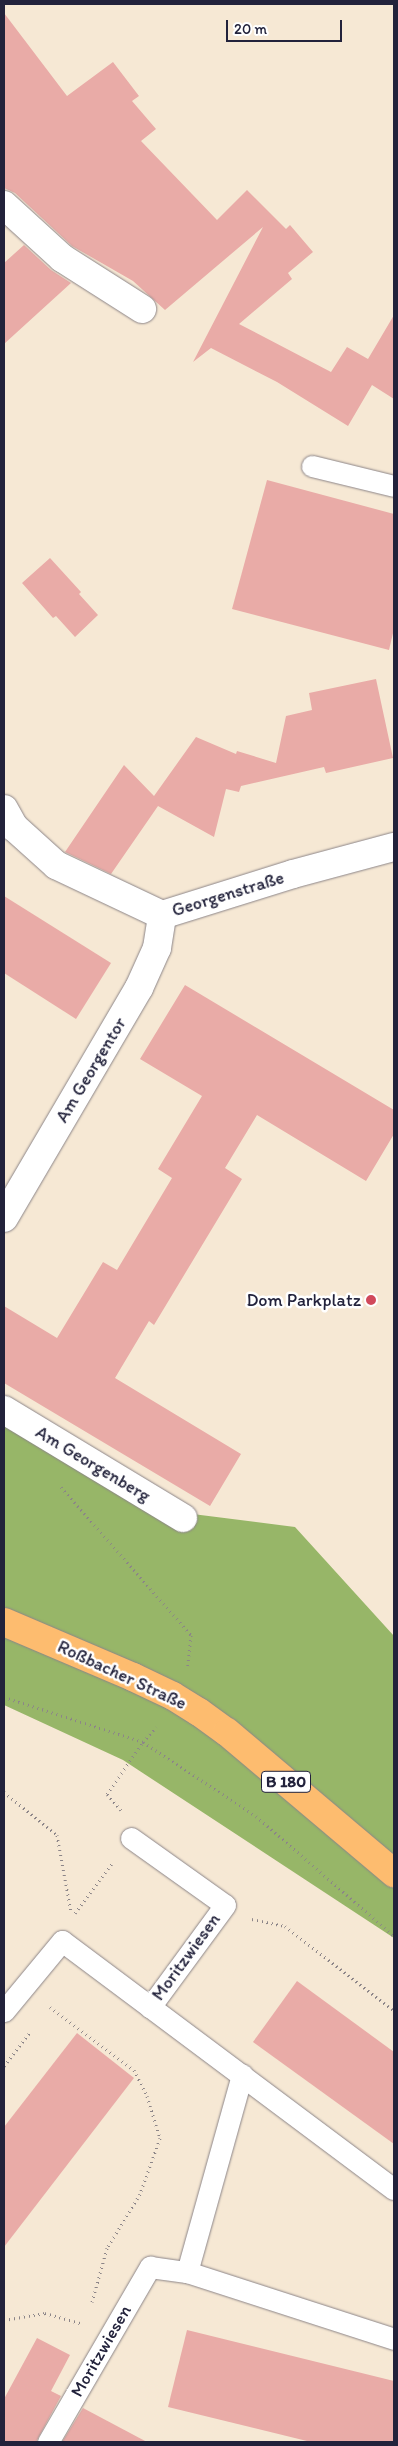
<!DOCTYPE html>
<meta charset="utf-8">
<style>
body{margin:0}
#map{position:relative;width:398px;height:2446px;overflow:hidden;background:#f6e8d4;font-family:Itim,sans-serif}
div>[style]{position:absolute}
.forest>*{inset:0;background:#97b668}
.building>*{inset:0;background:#e9aba7}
.path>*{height:3px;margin-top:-1.5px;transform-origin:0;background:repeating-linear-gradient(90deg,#8c8588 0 1px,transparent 0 5px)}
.roads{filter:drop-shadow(0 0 1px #8c8588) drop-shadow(0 0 1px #8c8588)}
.lane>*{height:21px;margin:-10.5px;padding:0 10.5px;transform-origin:10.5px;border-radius:10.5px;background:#fff}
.street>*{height:28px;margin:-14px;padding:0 14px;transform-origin:14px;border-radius:14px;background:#fff}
.primary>*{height:28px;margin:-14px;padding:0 14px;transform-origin:14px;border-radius:14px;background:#fdbc6f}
.dots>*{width:14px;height:14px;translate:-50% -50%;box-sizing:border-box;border:2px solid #fff;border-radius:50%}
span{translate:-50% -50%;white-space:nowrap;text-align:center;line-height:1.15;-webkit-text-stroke:5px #fff;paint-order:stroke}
.shield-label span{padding:1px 4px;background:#fff;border:1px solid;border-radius:4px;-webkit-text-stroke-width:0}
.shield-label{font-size:16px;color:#22223b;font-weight:700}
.street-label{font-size:18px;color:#22223b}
.poi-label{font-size:18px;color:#22223b}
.right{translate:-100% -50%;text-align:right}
.frame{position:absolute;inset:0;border:5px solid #22223b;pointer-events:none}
.scale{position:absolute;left:226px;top:20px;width:116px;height:22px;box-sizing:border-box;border:2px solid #22223b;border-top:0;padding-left:6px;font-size:15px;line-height:18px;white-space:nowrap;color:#22223b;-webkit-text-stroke:4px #fff;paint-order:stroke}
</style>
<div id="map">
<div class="forest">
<div style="clip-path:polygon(4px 1425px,153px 1509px,295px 1527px,394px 1636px,394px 1938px,123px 1760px,4px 1705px)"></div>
</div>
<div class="building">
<div style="clip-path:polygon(4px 13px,67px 96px,113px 62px,139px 96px,132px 101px,156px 129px,141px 141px,217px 220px,247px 190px,286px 229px,290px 225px,313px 252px,288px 273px,292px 279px,239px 324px,331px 372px,347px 347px,368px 359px,394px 315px,394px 399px,372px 385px,348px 426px,277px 382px,211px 348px,193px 362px,263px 227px,165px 310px,133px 281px,72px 246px,15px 193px,4px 188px)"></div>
<div style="clip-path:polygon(24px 245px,51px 270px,71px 283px,4px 344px,4px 263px)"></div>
<div style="clip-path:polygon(267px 480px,394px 514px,394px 629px,389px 650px,232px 609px)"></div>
<div style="clip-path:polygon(50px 558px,81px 592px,79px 594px,98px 615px,75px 637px,56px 616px,53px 618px,22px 583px)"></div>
<div style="clip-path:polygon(376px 679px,393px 758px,326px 773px,324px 767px,241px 786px,239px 792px,226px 789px,214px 837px,158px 806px,111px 874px,65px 852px,124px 765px,154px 796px,196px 737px,236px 754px,237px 751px,276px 763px,286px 716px,312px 710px,309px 693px)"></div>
<div style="clip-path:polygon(4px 896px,111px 963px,76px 1019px,4px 973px)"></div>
<div style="clip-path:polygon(185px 985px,394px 1110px,394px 1134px,366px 1181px,257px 1115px,225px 1168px,242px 1179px,154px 1325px,149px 1321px,115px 1378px,241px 1454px,210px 1506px,4px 1383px,4px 1306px,57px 1338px,103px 1262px,117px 1270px,172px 1178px,158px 1169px,202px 1096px,140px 1059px)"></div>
<div style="clip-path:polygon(297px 1981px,394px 2052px,394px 2144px,253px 2042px)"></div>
<div style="clip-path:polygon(77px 2033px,134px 2078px,4px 2247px,4px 2127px)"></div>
<div style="clip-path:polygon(187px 2330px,394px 2381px,394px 2442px,311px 2442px,168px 2407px)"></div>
<div style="clip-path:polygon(37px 2338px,70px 2355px,51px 2391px,61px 2396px,36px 2442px,4px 2442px,4px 2399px)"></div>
<div style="clip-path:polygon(83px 2408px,147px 2442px,62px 2442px)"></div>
</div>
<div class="path">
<div style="left:61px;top:1487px;width:197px;rotate:48.7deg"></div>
<div style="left:191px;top:1635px;width:31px;rotate:96deg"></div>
<div style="left:4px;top:1697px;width:146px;rotate:17.9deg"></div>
<div style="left:143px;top:1742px;width:135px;rotate:33.2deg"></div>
<div style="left:256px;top:1816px;width:183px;rotate:41deg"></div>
<div style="left:4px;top:1792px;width:68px;rotate:39.1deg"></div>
<div style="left:57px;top:1835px;width:78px;rotate:79.7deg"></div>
<div style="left:121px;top:1810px;width:21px;rotate:-131deg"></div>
<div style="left:107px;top:1794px;width:63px;rotate:-55.3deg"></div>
<div style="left:143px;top:1742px;width:20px;rotate:-49deg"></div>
<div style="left:75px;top:1913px;width:64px;rotate:-53.3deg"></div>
<div style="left:252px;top:1919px;width:34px;rotate:12deg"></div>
<div style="left:285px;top:1926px;width:138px;rotate:37.9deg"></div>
<div style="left:50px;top:2007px;width:105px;rotate:36.9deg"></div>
<div style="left:134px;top:2070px;width:29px;rotate:63deg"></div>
<div style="left:147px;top:2096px;width:44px;rotate:72.8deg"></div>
<div style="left:160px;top:2138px;width:59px;rotate:109.7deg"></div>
<div style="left:140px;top:2194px;width:63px;rotate:121.4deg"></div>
<div style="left:107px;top:2248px;width:56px;rotate:105.5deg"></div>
<div style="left:4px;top:2066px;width:44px;rotate:-52.4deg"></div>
<div style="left:4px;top:2320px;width:42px;rotate:-9.7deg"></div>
<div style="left:45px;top:2313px;width:37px;rotate:16deg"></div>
</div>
<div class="roads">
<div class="lane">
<div style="left:312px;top:466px;width:84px;rotate:13.7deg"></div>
<div style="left:131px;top:1838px;width:115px;rotate:35.5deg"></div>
<div style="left:225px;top:1905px;width:127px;rotate:126.3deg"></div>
<div style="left:4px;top:2011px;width:91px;rotate:-50.4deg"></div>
<div style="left:62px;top:1941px;width:414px;rotate:36.8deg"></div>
<div style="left:187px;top:2272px;width:205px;rotate:-74.4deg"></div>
<div style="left:48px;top:2442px;width:203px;rotate:-59.8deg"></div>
<div style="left:150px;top:2267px;width:37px;rotate:8deg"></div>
<div style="left:187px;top:2272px;width:218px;rotate:17.9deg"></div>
</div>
<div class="street">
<div style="left:4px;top:205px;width:79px;rotate:42.4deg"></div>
<div style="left:62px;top:258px;width:95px;rotate:32.5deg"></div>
<div style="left:4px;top:809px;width:21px;rotate:61deg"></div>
<div style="left:14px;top:827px;width:57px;rotate:42.1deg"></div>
<div style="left:56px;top:865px;width:117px;rotate:25.3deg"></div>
<div style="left:162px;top:915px;width:137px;rotate:-17.4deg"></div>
<div style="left:293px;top:874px;width:105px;rotate:-15deg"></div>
<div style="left:4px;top:1218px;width:267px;rotate:-59.6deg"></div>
<div style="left:139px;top:988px;width:44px;rotate:-65.8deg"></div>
<div style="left:157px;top:948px;width:33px;rotate:-81deg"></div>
<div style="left:4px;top:1410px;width:209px;rotate:31.1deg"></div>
</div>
<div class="primary">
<div style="left:4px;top:1622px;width:140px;rotate:23.1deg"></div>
<div style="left:133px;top:1677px;width:44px;rotate:25.4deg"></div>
<div style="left:173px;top:1696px;width:31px;rotate:32deg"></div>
<div style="left:199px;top:1712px;width:34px;rotate:36deg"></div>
<div style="left:227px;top:1732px;width:219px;rotate:40.2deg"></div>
</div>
</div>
<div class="dots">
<div style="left:371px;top:1300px;background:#d1495b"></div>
</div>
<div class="shield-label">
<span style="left:286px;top:1782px">B 180</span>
</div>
<div class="street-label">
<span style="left:228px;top:894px;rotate:-17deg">Georgenstraße</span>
<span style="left:91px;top:1070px;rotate:-59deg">Am Georgentor</span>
<span style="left:93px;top:1464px;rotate:31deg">Am Georgenberg</span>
<span style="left:122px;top:1675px;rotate:25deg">Roßbacher Straße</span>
<span style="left:186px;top:1957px;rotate:-54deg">Moritzwiesen</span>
<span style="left:101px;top:2351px;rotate:-60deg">Moritzwiesen</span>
</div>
<div class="poi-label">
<span class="right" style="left:361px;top:1300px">Dom Parkplatz</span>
</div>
<div class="frame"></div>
<div class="scale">20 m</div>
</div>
